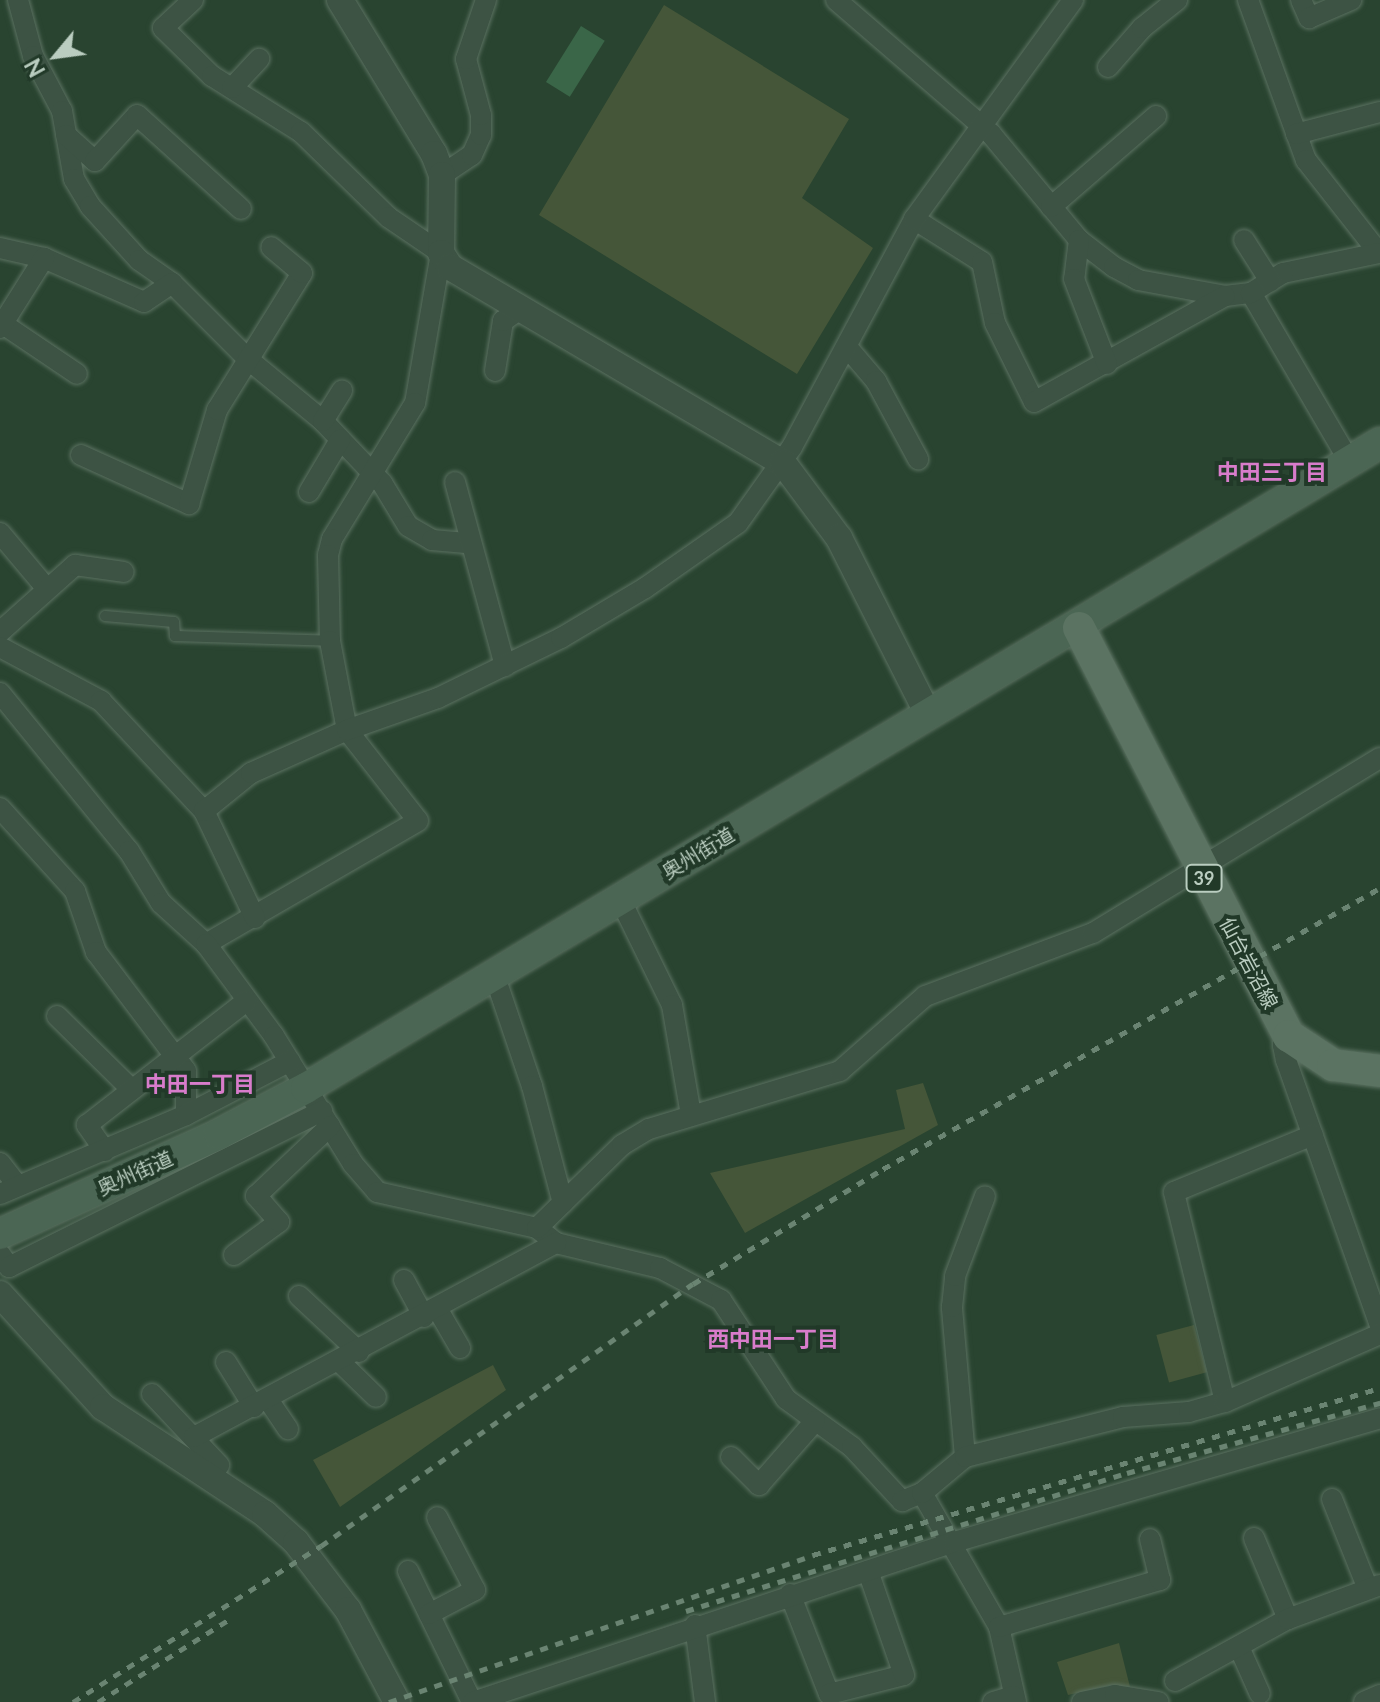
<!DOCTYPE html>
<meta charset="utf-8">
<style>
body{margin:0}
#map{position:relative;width:1380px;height:1702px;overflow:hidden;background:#294430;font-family:Lato,"Noto Sans JP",sans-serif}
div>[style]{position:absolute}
.green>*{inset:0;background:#455639;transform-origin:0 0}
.water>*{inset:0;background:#3a6648;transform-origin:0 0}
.roads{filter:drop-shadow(0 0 2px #5b7161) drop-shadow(0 0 2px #5b7161)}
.service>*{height:10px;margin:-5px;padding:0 5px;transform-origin:5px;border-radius:5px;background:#3d5344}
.minor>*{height:20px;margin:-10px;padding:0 10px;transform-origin:10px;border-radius:10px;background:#3d5344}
.tertiary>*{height:26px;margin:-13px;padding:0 13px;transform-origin:13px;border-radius:13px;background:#3d5344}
.secondary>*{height:30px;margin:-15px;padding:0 15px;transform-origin:15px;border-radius:15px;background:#4b6654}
.primary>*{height:32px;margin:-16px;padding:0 16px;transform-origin:16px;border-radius:16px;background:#5b7362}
.rail>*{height:5px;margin-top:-2.5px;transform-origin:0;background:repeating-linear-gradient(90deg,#6a8472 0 8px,transparent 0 16px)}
span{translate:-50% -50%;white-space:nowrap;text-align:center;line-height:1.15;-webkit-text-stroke:8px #213928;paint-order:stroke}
.shield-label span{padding:2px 6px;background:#213928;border:2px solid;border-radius:6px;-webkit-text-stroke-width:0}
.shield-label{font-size:18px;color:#bacdc0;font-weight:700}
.street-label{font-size:20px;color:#bacdc0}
.neighbourhood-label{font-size:22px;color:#d87ccb;font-weight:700}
.north{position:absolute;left:16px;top:16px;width:80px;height:80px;-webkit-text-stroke:6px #213928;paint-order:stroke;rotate:241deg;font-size:22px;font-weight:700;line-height:32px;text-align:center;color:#bacdc0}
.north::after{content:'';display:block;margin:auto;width:28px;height:36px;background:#bacdc0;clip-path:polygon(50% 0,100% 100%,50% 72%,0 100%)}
</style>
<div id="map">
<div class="green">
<div style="clip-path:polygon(664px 5px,849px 119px,802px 198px,873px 248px,797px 374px,539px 215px)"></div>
<div style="clip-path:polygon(923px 1083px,938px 1125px,745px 1233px,710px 1173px,905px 1129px,896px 1090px)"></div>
<div style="left:1194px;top:1325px;width:49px;height:39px;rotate:75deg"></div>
<div style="clip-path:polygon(493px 1365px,506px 1390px,340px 1507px,313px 1460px)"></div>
<div style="clip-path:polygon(1119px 1643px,1130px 1687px,1111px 1685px,1068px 1695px,1057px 1662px)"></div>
</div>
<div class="water">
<div style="left:581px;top:26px;width:28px;height:66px;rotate:32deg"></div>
</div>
<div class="roads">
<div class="service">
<div style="left:105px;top:616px;width:69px;rotate:5deg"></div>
<div style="left:174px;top:622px;width:14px;rotate:86deg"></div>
<div style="left:175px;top:636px;width:155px;rotate:1.8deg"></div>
</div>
<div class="minor">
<div style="left:18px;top:0;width:58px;rotate:75deg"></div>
<div style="left:33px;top:56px;width:62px;rotate:62.2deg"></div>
<div style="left:62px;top:111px;width:69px;rotate:80deg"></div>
<div style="left:74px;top:179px;width:31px;rotate:59deg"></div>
<div style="left:90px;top:206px;width:73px;rotate:47.8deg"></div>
<div style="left:139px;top:260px;width:40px;rotate:34.9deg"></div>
<div style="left:172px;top:283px;width:109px;rotate:45deg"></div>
<div style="left:249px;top:360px;width:96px;rotate:39.5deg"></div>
<div style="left:323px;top:421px;width:86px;rotate:46.4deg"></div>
<div style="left:382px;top:483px;width:50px;rotate:58.8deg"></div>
<div style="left:408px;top:526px;width:28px;rotate:30deg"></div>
<div style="left:432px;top:540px;width:37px;rotate:5deg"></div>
<div style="left:193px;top:0;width:41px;rotate:137deg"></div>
<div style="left:163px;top:28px;width:69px;rotate:44.4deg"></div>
<div style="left:212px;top:76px;width:105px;rotate:32.2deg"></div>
<div style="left:301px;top:132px;width:122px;rotate:44.3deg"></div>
<div style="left:388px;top:217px;width:64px;rotate:34.2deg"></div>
<div style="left:441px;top:253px;width:152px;rotate:99.8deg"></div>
<div style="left:415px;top:403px;width:159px;rotate:121.4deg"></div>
<div style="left:332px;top:539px;width:16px;rotate:104deg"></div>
<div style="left:328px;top:555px;width:86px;rotate:88.7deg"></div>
<div style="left:330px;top:641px;width:91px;rotate:79.2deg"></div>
<div style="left:347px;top:730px;width:115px;rotate:52deg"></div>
<div style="left:418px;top:821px;width:245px;rotate:149.9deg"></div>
<div style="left:836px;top:0;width:205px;rotate:40.8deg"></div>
<div style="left:991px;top:134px;width:138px;rotate:50.3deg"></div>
<div style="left:1079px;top:240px;width:44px;rotate:37.6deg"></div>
<div style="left:1114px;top:267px;width:27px;rotate:28deg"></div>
<div style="left:1138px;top:280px;width:88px;rotate:10.4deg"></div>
<div style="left:1225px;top:296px;width:26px;rotate:-7deg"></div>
<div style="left:1251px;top:293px;width:194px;rotate:59.7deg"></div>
<div style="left:1248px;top:0;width:170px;rotate:70.1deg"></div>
<div style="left:1306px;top:160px;width:118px;rotate:51.9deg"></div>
<div style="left:1379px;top:253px;width:98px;rotate:168.2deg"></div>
<div style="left:1283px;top:273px;width:38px;rotate:148deg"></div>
<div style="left:1301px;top:0;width:20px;rotate:66deg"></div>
<div style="left:1309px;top:18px;width:46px;rotate:-23.2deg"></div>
<div style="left:1108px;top:67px;width:52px;rotate:-48.9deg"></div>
<div style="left:1142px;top:28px;width:45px;rotate:-38.7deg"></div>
<div style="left:232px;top:88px;width:40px;rotate:-47deg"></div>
<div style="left:1296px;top:134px;width:87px;rotate:-14.7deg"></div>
<div style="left:66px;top:135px;width:39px;rotate:42deg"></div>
<div style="left:95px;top:161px;width:62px;rotate:-47.6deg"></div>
<div style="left:137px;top:115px;width:140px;rotate:42.1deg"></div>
<div style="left:442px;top:175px;width:36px;rotate:-34deg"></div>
<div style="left:472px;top:155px;width:22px;rotate:-66deg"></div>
<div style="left:481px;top:135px;width:20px;rotate:-90deg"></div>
<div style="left:481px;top:115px;width:58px;rotate:-105deg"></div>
<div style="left:466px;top:59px;width:62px;rotate:-71.3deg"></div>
<div style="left:1051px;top:207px;width:139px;rotate:-40.9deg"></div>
<div style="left:914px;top:219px;width:80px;rotate:32.3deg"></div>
<div style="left:982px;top:262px;width:62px;rotate:78deg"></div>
<div style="left:995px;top:323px;width:88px;rotate:63.7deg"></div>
<div style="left:1034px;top:402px;width:218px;rotate:-29deg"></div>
<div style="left:1079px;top:240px;width:39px;rotate:97deg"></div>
<div style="left:1074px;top:279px;width:91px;rotate:68.8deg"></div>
<div style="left:1244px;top:240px;width:49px;rotate:57.6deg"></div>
<div style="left:0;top:248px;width:45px;rotate:12.8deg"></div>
<div style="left:44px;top:258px;width:109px;rotate:23.7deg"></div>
<div style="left:144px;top:302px;width:34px;rotate:-34deg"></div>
<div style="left:3px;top:324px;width:89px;rotate:34deg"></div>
<div style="left:0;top:328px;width:83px;rotate:-57.8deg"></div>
<div style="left:847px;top:347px;width:45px;rotate:49.5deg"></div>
<div style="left:876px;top:381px;width:89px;rotate:61.7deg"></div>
<div style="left:495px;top:371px;width:51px;rotate:-80.9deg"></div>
<div style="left:503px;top:321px;width:21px;rotate:-35deg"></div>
<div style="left:323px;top:421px;width:36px;rotate:-58deg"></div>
<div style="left:81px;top:455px;width:119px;rotate:24.4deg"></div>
<div style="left:189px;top:504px;width:98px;rotate:-73.4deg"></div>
<div style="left:217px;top:410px;width:161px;rotate:-58.2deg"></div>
<div style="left:302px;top:273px;width:40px;rotate:-140deg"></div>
<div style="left:455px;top:482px;width:191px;rotate:74.8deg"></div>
<div style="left:309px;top:492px;width:61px;rotate:-59.2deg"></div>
<div style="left:0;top:533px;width:73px;rotate:50deg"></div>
<div style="left:0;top:632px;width:101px;rotate:-41.8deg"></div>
<div style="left:75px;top:565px;width:49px;rotate:8.1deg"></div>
<div style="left:0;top:647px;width:115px;rotate:28.1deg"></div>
<div style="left:101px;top:701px;width:151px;rotate:46.9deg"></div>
<div style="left:0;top:693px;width:204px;rotate:50.8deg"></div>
<div style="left:129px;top:851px;width:61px;rotate:58.4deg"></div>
<div style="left:161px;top:903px;width:61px;rotate:42.3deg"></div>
<div style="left:206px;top:944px;width:114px;rotate:53.5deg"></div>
<div style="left:274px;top:1036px;width:150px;rotate:58.3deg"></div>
<div style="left:353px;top:1164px;width:37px;rotate:49deg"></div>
<div style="left:377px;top:1192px;width:164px;rotate:12.7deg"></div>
<div style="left:537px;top:1228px;width:24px;rotate:38deg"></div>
<div style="left:556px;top:1243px;width:107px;rotate:13.5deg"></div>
<div style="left:660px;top:1268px;width:69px;rotate:27.7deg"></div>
<div style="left:721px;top:1300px;width:118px;rotate:56.7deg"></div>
<div style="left:786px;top:1399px;width:82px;rotate:36deg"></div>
<div style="left:852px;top:1447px;width:74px;rotate:47.2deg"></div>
<div style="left:902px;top:1501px;width:22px;rotate:-22deg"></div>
<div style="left:922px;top:1493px;width:155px;rotate:60.1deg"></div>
<div style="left:999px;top:1627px;width:77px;rotate:77.2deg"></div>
<div style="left:0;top:808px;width:112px;rotate:47.9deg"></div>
<div style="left:75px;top:891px;width:65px;rotate:71deg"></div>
<div style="left:96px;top:952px;width:149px;rotate:52.9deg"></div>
<div style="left:186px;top:1071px;width:44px;rotate:90deg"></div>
<div style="left:620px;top:899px;width:118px;rotate:63.9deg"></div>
<div style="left:672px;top:1005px;width:112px;rotate:80.2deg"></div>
<div style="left:255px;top:918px;width:119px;rotate:-115.5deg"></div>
<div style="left:204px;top:811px;width:60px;rotate:-39deg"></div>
<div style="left:251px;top:773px;width:105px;rotate:-24.1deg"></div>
<div style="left:347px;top:730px;width:96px;rotate:-19.4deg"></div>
<div style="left:438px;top:698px;width:137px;rotate:-26deg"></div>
<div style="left:561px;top:638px;width:98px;rotate:-30.8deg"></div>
<div style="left:645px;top:588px;width:113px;rotate:-35deg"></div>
<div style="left:738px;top:523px;width:93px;rotate:-54.6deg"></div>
<div style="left:792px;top:447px;width:259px;rotate:-61.8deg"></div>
<div style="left:914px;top:219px;width:271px;rotate:-54deg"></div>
<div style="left:494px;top:974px;width:118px;rotate:71.3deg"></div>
<div style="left:532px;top:1086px;width:121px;rotate:75.2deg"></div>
<div style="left:57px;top:1016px;width:105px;rotate:44.6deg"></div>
<div style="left:1289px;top:1036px;width:11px;rotate:124deg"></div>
<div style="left:1283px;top:1045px;width:15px;rotate:79deg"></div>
<div style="left:1286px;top:1060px;width:281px;rotate:70.5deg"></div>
<div style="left:105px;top:1151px;width:32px;rotate:-125deg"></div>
<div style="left:87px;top:1125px;width:202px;rotate:-37.9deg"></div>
<div style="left:0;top:1163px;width:29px;rotate:52deg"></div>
<div style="left:0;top:1194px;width:202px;rotate:-23deg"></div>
<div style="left:186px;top:1115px;width:117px;rotate:-27.4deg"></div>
<div style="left:537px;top:1228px;width:119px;rotate:-44.3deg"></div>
<div style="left:622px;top:1145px;width:31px;rotate:-31deg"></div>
<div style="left:649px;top:1129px;width:200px;rotate:-16.9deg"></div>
<div style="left:840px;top:1071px;width:113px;rotate:-41.4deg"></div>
<div style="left:925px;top:996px;width:179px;rotate:-20.6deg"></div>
<div style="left:1093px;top:933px;width:336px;rotate:-31.4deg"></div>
<div style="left:0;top:1254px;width:16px;rotate:55deg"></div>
<div style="left:9px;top:1267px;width:350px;rotate:-26.5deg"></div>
<div style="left:234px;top:1255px;width:56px;rotate:-36.3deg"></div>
<div style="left:279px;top:1222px;width:35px;rotate:-131deg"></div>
<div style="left:256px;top:1196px;width:102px;rotate:-43.4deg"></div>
<div style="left:404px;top:1280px;width:42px;rotate:61.6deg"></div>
<div style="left:299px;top:1296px;width:82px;rotate:43deg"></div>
<div style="left:438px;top:1310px;width:44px;rotate:59.9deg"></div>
<div style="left:226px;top:1362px;width:53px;rotate:58.1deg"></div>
<div style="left:340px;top:1362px;width:50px;rotate:44.2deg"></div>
<div style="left:152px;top:1394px;width:98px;rotate:46.7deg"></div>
<div style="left:269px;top:1401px;width:34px;rotate:56deg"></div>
<div style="left:1225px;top:1402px;width:216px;rotate:-103.7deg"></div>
<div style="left:1174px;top:1192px;width:150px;rotate:-22.3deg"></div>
<div style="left:194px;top:1437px;width:411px;rotate:-28.2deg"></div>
<div style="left:731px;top:1457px;width:40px;rotate:45deg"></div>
<div style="left:759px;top:1485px;width:85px;rotate:-48.8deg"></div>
<div style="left:965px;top:1457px;width:151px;rotate:-95deg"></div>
<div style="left:952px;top:1307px;width:31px;rotate:-84deg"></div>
<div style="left:955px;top:1276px;width:85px;rotate:-69.4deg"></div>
<div style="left:922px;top:1493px;width:56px;rotate:-39.9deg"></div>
<div style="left:965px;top:1457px;width:163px;rotate:-14.2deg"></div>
<div style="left:1123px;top:1417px;width:66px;rotate:-4.3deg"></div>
<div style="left:1189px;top:1412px;width:37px;rotate:-16deg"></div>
<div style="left:1225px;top:1402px;width:169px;rotate:-23.7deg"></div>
<div style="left:1332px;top:1499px;width:97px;rotate:68.2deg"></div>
<div style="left:1254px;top:1538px;width:88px;rotate:67.2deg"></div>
<div style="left:408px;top:1571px;width:146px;rotate:64deg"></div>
<div style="left:790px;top:1594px;width:107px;rotate:68.7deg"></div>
<div style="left:829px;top:1694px;width:77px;rotate:-14.2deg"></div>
<div style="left:904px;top:1675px;width:110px;rotate:-109.1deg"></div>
<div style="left:429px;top:1614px;width:52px;rotate:-27.6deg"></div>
<div style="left:475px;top:1590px;width:82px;rotate:-117.5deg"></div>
<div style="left:695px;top:1625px;width:78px;rotate:82.6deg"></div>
<div style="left:999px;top:1627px;width:168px;rotate:-16.3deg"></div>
<div style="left:1160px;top:1580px;width:42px;rotate:-103.7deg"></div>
<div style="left:1239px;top:1647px;width:51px;rotate:65.9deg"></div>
<div style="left:1175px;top:1681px;width:129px;rotate:-28.8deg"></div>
<div style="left:1288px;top:1619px;width:98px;rotate:-20.3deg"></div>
<div style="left:473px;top:1702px;width:507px;rotate:-18.4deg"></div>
<div style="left:954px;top:1542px;width:444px;rotate:-16.2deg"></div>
<div style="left:993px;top:1702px;width:22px;rotate:-16deg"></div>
<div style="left:1082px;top:1702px;width:34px;rotate:-12deg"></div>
<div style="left:1115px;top:1695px;width:44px;rotate:9.2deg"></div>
<div style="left:1364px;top:1702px;width:17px;rotate:-24deg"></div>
</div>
<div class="tertiary">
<div style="left:340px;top:0;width:180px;rotate:58.6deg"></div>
<div style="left:434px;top:154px;width:22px;rotate:69deg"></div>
<div style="left:442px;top:175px;width:78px;rotate:90.7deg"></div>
<div style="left:441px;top:253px;width:17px;rotate:57deg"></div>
<div style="left:450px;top:267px;width:386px;rotate:30.5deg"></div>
<div style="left:783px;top:463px;width:94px;rotate:53.3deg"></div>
<div style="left:839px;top:538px;width:199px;rotate:63.2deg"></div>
<div style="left:0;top:1294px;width:153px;rotate:47.7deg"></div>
<div style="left:103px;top:1407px;width:194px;rotate:33.4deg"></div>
<div style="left:265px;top:1514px;width:42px;rotate:42.1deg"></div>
<div style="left:296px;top:1542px;width:86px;rotate:52.6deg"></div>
<div style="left:348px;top:1610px;width:104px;rotate:62deg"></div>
</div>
<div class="secondary">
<div style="left:0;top:1234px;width:241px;rotate:-24.5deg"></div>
<div style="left:219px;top:1134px;width:98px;rotate:-27.9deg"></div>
<div style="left:306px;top:1088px;width:1253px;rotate:-30.99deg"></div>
</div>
<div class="primary">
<div style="left:1079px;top:628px;width:459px;rotate:62.8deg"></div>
<div style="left:1289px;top:1036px;width:53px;rotate:33.4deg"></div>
<div style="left:1333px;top:1065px;width:47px;rotate:7.3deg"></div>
</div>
</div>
<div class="rail">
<div style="left:686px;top:1611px;width:462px;rotate:-17.4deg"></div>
<div style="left:1127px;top:1473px;width:263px;rotate:-15.5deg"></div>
<div style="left:73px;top:1702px;width:293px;rotate:-32.2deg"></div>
<div style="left:321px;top:1546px;width:455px;rotate:-35.2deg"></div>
<div style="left:693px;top:1284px;width:222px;rotate:-31.2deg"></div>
<div style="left:883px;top:1169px;width:571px;rotate:-29.48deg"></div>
<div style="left:98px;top:1702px;width:156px;rotate:-32.2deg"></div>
<div style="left:389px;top:1702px;width:449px;rotate:-19.1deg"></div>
<div style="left:813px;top:1555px;width:591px;rotate:-16.41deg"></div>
</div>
<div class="shield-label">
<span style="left:1204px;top:878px">39</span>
</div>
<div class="street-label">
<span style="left:698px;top:853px;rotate:-31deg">奥州街道</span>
<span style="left:1249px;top:963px;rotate:62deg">仙台岩沼線</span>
<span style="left:135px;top:1173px;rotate:-24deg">奥州街道</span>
</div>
<div class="neighbourhood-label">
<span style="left:1272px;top:472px">中田三丁目</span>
<span style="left:200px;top:1084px">中田一丁目</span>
<span style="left:773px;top:1339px">西中田一丁目</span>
</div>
<div class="north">N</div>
</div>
